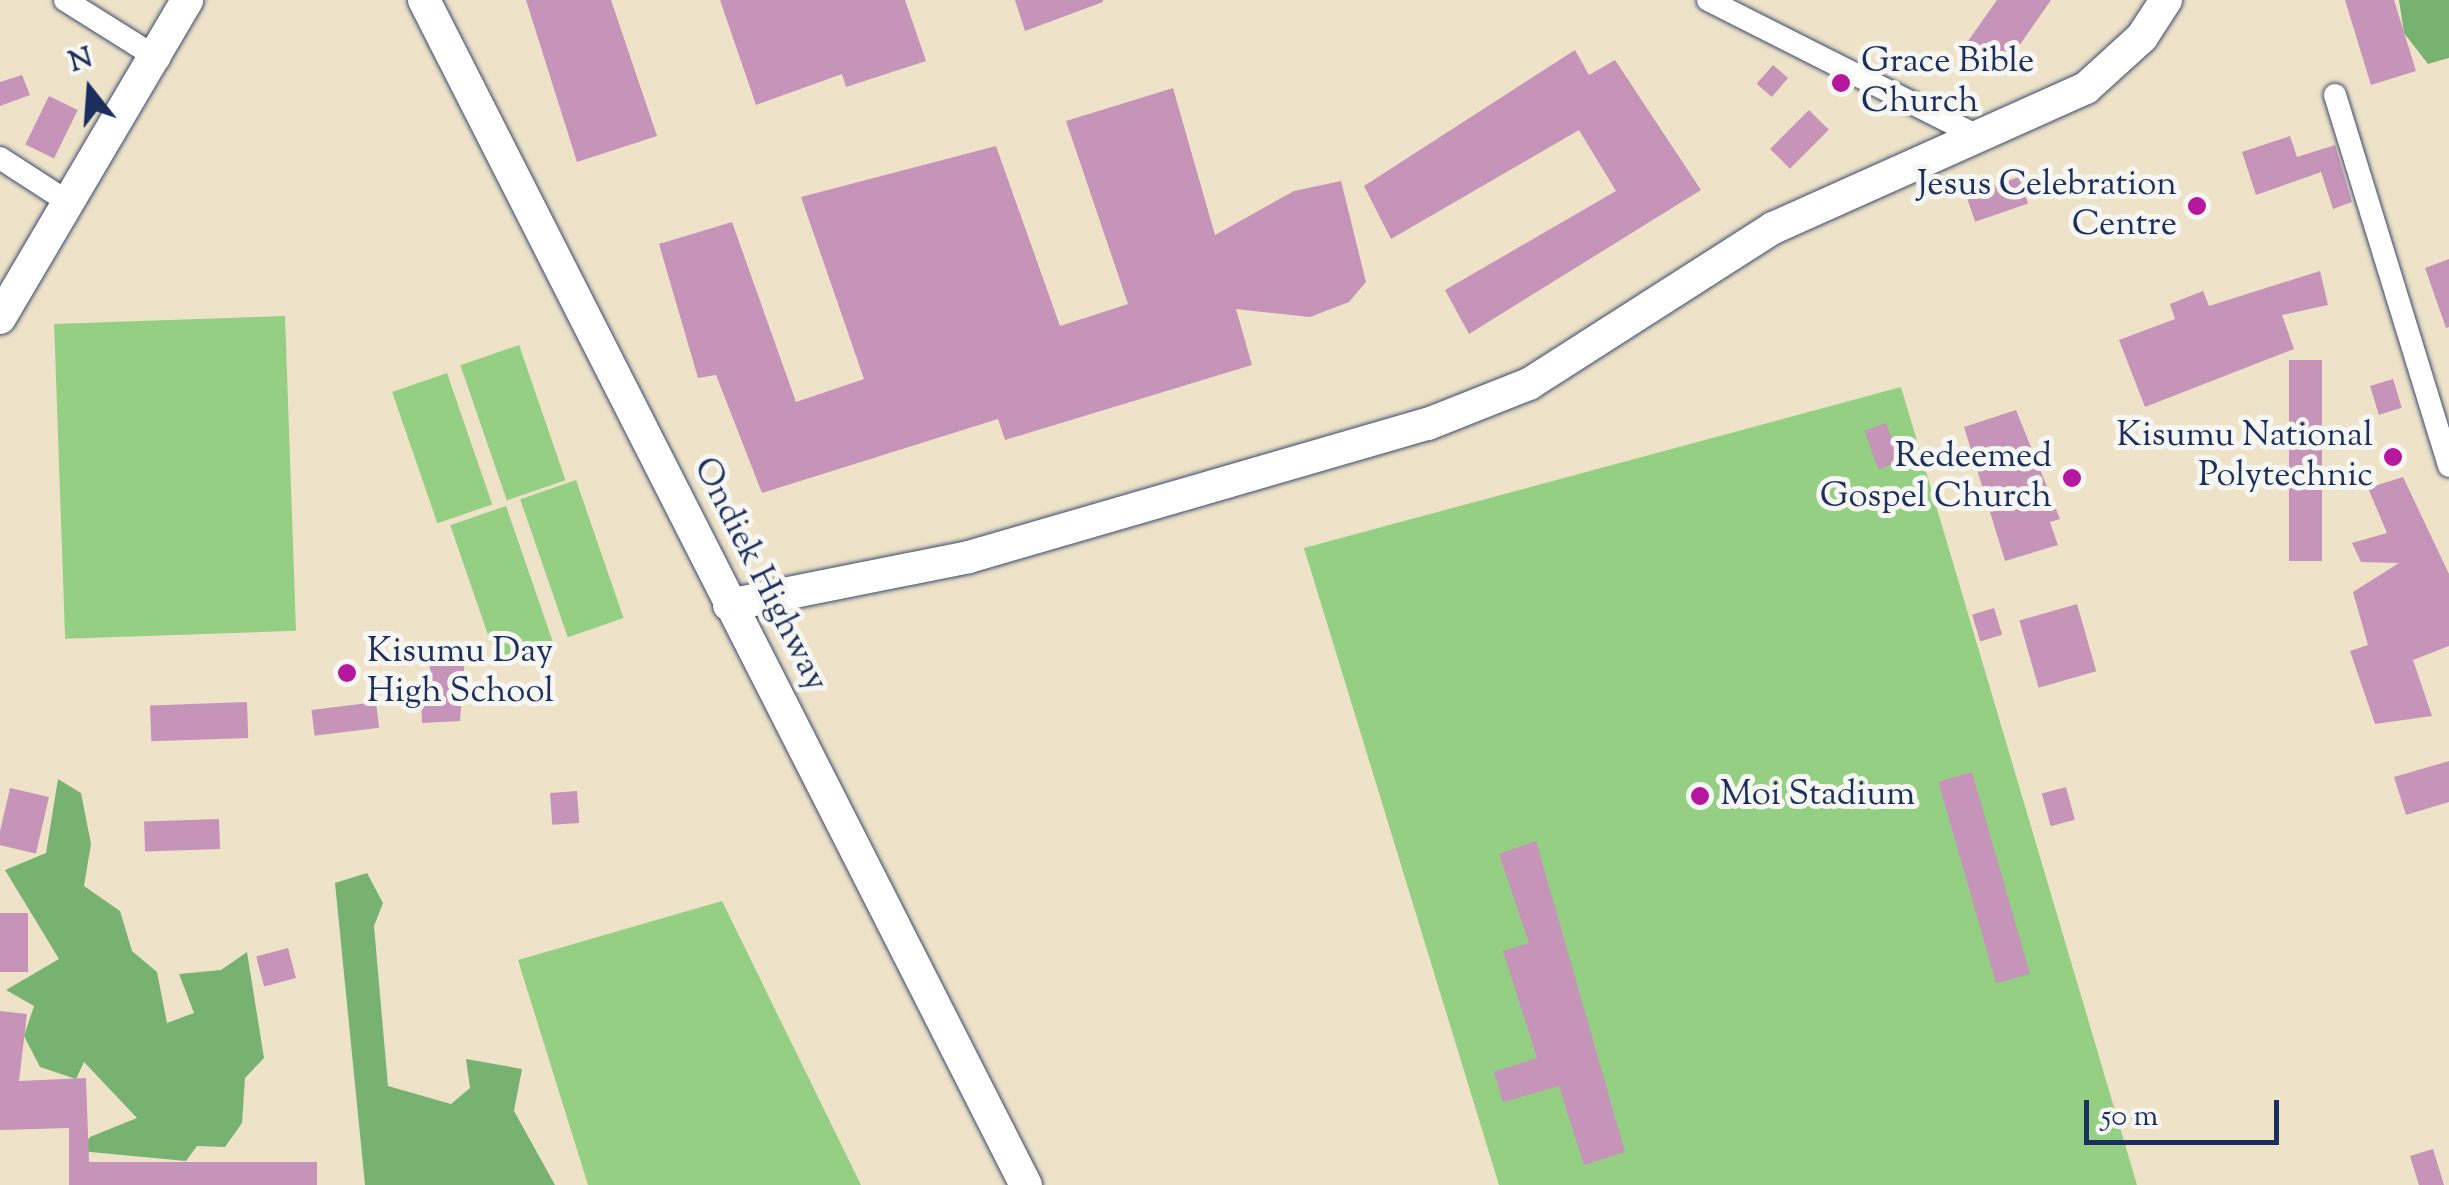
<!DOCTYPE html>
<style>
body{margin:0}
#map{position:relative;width:2449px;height:1185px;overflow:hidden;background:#eee3c8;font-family:"Sorts Mill Goudy",serif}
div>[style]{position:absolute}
.green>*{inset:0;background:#94cf83;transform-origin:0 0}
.forest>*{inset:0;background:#77b271}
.building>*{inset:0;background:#c694b9;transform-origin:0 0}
.roads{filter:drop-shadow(0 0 2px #3b4a6e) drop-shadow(0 0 2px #3b4a6e)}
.street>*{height:22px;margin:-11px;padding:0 11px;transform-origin:11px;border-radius:11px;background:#fff}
.secondary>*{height:32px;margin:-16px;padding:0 16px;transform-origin:16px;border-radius:16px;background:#fff}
.dots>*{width:28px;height:28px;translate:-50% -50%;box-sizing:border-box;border:5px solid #f6f6f2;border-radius:50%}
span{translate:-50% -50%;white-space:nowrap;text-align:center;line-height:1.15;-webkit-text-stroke:10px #f6f6f2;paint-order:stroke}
.poi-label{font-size:35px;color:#1b2f5e}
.left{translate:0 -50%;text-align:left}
.right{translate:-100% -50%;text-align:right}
.street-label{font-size:35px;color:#1b2f5e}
.north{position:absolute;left:40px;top:40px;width:100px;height:100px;-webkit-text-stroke:8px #f6f6f2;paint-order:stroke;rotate:343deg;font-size:28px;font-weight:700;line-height:40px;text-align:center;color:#1b2f5e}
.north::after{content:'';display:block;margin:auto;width:35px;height:45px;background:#1b2f5e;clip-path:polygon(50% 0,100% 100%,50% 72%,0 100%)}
.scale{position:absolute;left:2084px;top:1100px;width:195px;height:45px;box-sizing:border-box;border:5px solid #1b2f5e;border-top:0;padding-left:12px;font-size:30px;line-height:35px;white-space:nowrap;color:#1b2f5e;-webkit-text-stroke:8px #f6f6f2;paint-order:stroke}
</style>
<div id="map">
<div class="green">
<div style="left:285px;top:316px;width:315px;height:231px;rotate:88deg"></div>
<div style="left:519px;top:345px;width:143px;height:62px;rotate:71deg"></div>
<div style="left:447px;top:373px;width:139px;height:58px;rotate:71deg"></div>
<div style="clip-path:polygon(1901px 387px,2137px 1185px,1499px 1185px,1304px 548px)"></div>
<div style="left:576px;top:480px;width:146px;height:59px;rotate:71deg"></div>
<div style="left:506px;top:506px;width:145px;height:59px;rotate:71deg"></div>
<div style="clip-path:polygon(722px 901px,861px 1185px,588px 1185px,518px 960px)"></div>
</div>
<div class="forest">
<div style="clip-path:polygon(2399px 0,2449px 0,2449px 58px,2428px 64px,2404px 33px)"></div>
<div style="clip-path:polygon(58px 779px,81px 793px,91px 844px,84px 886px,120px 911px,132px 951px,157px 972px,167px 1023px,194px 1013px,179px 974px,221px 970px,247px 952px,264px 1058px,245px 1078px,242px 1123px,225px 1147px,197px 1146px,186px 1161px,80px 1151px,90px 1137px,137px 1118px,84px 1062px,76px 1079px,40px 1067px,24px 1036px,34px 1006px,6px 990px,59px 959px,5px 870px,46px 853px)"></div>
<div style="clip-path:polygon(367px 873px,383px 903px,374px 926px,388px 1086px,451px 1104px,470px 1088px,466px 1059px,522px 1069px,514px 1111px,555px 1185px,365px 1185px,335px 883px)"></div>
</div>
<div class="building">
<div style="clip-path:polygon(526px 0,611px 0,657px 136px,577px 162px)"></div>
<div style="clip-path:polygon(720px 0,905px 0,926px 61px,846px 87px,842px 74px,756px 105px)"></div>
<div style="clip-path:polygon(1015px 0,1103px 0,1103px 2px,1025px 31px)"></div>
<div style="clip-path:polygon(1997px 0,2051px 0,2005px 66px,1968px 41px)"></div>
<div style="clip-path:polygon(2345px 0,2394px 0,2416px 71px,2371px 85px)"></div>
<div style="clip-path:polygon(1575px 50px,1589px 75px,1615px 60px,1701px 190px,1469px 334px,1445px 290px,1616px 191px,1579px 130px,1391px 239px,1364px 186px)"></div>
<div style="left:1773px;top:65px;width:20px;height:25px;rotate:41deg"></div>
<div style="clip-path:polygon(22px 75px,30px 95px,0 106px,0 82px)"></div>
<div style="clip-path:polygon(1173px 88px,1215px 235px,1294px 191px,1341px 181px,1366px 282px,1349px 302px,1310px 317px,1236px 309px,1252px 365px,1005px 440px,998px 419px,762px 493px,716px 375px,698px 378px,659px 244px,732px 222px,796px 402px,864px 379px,801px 197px,996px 146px,1060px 326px,1128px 304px,1066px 121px)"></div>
<div style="left:49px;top:96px;width:32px;height:54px;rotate:26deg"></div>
<div style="left:1809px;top:110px;width:28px;height:55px;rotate:45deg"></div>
<div style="clip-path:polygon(2290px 136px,2297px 157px,2335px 145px,2352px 202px,2333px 209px,2321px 172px,2256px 195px,2242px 152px)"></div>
<div style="left:2019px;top:177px;width:28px;height:56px;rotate:71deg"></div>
<div style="clip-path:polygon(2449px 259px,2449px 327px,2446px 328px,2425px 268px)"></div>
<div style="clip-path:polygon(2320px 271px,2328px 305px,2282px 315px,2294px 349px,2145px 407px,2119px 340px,2175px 319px,2170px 304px,2203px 291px,2209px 306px)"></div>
<div style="left:2289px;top:360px;width:33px;height:201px"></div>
<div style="left:2393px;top:379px;width:30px;height:24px;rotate:73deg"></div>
<div style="clip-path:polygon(2016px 410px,2060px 519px,2050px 522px,2058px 545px,2005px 561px,1964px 427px)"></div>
<div style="left:1886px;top:423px;width:41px;height:23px;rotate:70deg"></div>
<div style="clip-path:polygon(2403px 477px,2449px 574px,2449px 646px,2413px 660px,2432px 716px,2375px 724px,2350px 651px,2368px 645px,2353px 592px,2399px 563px,2361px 562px,2352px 543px,2387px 533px,2368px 488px)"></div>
<div style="left:2077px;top:604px;width:70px;height:60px;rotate:74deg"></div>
<div style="left:1994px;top:608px;width:28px;height:23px;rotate:73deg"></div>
<div style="clip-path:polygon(465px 657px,460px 721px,422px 723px,421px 697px,435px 696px,429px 663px)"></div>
<div style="left:247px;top:702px;width:36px;height:97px;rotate:88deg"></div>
<div style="left:376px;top:702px;width:26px;height:65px;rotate:83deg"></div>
<div style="clip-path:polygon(2449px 761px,2449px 802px,2406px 815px,2394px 777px)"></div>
<div style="left:1972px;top:772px;width:210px;height:35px;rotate:74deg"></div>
<div style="left:2066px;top:787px;width:34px;height:25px;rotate:75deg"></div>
<div style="left:10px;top:788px;width:40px;height:58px;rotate:13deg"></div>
<div style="left:577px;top:791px;width:32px;height:27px;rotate:86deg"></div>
<div style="left:219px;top:819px;width:30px;height:75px;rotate:88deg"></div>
<div style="clip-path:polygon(1536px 841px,1625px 1152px,1584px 1165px,1559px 1086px,1503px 1102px,1494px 1072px,1537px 1058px,1503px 951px,1529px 943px,1499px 854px)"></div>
<div style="left:0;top:913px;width:28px;height:59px"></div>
<div style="left:288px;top:948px;width:31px;height:33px;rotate:75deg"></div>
<div style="clip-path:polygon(0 1011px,27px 1014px,19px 1081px,86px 1078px,89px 1162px,317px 1162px,317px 1185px,69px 1185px,69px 1128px,0 1130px)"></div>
<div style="clip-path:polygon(2433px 1149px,2444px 1185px,2419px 1185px,2410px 1156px)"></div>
</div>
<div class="roads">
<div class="street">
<div style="left:65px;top:0;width:111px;rotate:32.1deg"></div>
<div style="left:1708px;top:0;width:306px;rotate:26.8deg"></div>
<div style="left:2335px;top:95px;width:388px;rotate:72.9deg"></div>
<div style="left:0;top:158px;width:85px;rotate:32.9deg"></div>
</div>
<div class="secondary">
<div style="left:424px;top:0;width:1329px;rotate:63.07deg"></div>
<div style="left:0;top:318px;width:369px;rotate:-59.5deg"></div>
<div style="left:729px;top:605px;width:245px;rotate:-11.3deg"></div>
<div style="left:969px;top:557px;width:478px;rotate:-16.2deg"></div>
<div style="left:1428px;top:424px;width:109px;rotate:-21.6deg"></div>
<div style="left:1529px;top:384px;width:290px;rotate:-32.6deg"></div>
<div style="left:1773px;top:228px;width:343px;rotate:-24.1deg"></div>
<div style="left:2086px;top:88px;width:76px;rotate:-42.3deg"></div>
<div style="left:2142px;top:37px;width:44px;rotate:-57deg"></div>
</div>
</div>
<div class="dots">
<div style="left:1841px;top:83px;background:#b5179e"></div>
<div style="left:2197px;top:206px;background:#b5179e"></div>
<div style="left:2393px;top:457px;background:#b5179e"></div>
<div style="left:2072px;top:478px;background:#b5179e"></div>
<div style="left:347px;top:673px;background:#b5179e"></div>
<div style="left:1700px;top:796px;background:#b5179e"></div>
</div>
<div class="poi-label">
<span class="left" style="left:1861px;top:83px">Grace Bible<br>Church</span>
<span class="right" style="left:2177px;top:206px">Jesus Celebration<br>Centre</span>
<span class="right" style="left:2373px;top:457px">Kisumu National<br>Polytechnic</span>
<span class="right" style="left:2052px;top:478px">Redeemed<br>Gospel Church</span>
<span class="left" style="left:367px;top:673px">Kisumu Day<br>High School</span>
<span class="left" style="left:1720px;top:796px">Moi Stadium</span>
</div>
<div class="street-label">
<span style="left:759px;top:575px;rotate:63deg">Ondiek Highway</span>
</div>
<div class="north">N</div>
<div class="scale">50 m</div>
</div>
